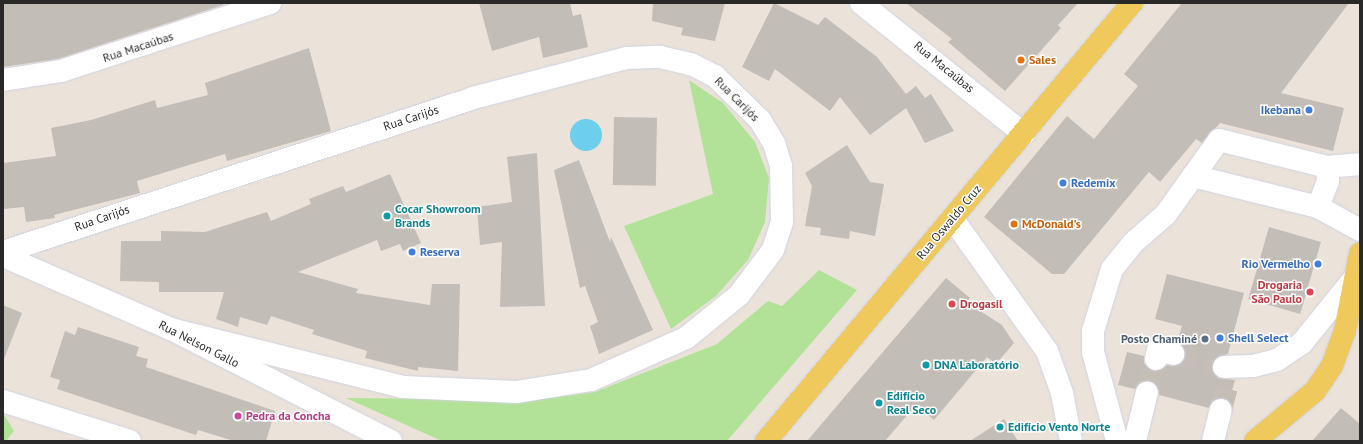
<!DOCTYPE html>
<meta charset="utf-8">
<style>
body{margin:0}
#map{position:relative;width:1363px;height:444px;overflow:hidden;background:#ebe3da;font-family:"PT Sans",sans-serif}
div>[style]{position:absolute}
.green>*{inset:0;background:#b2e297}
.water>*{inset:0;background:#6dceed}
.round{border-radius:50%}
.building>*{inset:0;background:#c3bdb7;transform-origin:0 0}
.minor-tunnel>*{height:22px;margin-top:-11px;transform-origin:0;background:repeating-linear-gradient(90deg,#c4beb7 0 22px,transparent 0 33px)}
.roads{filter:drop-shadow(0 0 1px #d0d3e2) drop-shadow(0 0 1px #d0d3e2)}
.minor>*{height:22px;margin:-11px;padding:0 11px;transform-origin:11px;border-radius:11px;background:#fff}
.major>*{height:22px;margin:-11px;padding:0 11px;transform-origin:11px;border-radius:11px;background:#efc95b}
.dots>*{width:11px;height:11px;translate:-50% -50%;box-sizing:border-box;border:2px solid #fff;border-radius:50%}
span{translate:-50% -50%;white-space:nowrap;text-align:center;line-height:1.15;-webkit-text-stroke:3px #fff;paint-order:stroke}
.street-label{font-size:12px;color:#292929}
.food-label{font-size:12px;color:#c56008;font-weight:700}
.left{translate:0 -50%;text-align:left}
.shop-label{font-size:12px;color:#366cbe;font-weight:700}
.right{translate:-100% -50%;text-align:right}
.culture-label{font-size:12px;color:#0d838f;font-weight:700}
.health-label{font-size:12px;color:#be3a42;font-weight:700}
.service-label{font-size:12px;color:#4e5e75;font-weight:700}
.hotel-label{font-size:12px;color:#b23c85;font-weight:700}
.frame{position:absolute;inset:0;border:4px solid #292929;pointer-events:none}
</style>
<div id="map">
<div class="green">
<div style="clip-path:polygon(689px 80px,723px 103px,755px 142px,769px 178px,765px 222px,748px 260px,716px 296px,671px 329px,624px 226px,713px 194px)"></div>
<div style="clip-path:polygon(819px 270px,857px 290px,727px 441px,442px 441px,346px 398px,534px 400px,595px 392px,717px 344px,768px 301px,782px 306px)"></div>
<div style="clip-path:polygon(3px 413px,14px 431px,6px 441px,3px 441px)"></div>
</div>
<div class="water">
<div class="round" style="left:570px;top:119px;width:32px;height:32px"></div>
</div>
<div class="building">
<div style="clip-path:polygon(3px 3px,223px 3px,223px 5px,58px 59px,3px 67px)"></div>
<div style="clip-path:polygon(479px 3px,570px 3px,573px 16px,581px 14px,588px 47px,543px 58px,539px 37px,492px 51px)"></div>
<div style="clip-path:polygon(653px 3px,725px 3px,715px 41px,681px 35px,683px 28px,652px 21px)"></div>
<div style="clip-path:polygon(774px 3px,818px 25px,825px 17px,877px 57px,906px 94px,916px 86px,925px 98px,931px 94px,954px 131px,925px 143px,906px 108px,870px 135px,840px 97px,830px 111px,775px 69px,769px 81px,742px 67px)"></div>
<div style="clip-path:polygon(906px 3px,1078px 3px,1058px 25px,1061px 28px,1005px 91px,948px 42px,952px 39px)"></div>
<div style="clip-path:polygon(1182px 3px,1349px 3px,1281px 93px,1344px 108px,1333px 151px,1220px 123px,1202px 143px,1196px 139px,1160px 182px,1149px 172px,1064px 274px,1052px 274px,984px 217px,1067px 116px,1094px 139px,1138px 86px,1124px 74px)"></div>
<div style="clip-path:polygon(309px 48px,331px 131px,227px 161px,225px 154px,137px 181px,140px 193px,54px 215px,55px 218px,26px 222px,24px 207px,3px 209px,3px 163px,56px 156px,51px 128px,91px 120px,155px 100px,157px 108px,208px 95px,205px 83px)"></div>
<div style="left:614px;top:117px;width:43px;height:68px;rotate:1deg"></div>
<div style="clip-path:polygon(847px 145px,870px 182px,884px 184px,875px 236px,850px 231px,849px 239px,820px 235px,821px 228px,805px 226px,812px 186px,805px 173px)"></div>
<div style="clip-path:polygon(537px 153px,545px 306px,500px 307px,502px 242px,480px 245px,477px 207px,512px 202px,507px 157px)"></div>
<div style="clip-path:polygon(579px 160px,610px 242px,611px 237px,653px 330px,599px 354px,590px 326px,598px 322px,585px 286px,580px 288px,554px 170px)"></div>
<div style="clip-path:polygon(390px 174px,421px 243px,403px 251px,400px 244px,381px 251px,377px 240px,298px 272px,358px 289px,356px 293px,430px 305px,432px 284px,460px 284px,458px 371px,418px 367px,418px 371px,365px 358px,367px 351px,312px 334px,314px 330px,271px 316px,267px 325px,240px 317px,238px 327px,216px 319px,224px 292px,159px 292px,159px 282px,120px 281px,121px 241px,161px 241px,161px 231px,205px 232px,267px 212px,271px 221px,311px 204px,309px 199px,343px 186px,346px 192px)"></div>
<div style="left:1269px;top:227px;width:54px;height:75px;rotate:16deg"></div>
<div style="clip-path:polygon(1167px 274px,1244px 293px,1228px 354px,1217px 357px,1212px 367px,1218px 378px,1235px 380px,1229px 401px,1217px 398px,1209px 408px,1159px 395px,1159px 388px,1150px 380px,1143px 380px,1135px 389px,1118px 385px,1127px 352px,1144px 356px,1144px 363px,1154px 371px,1167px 365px,1178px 366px,1186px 357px,1186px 350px,1177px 342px,1182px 326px,1155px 319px)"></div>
<div style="clip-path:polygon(946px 278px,970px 298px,966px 302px,1002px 325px,1014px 343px,996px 364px,987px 357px,934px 420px,916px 405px,885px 441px,807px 441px)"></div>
<div style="clip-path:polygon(3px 305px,22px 313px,4px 359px,3px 358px)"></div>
<div style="clip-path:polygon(78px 327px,139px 347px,136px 356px,148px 359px,146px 367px,275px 411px,266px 441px,234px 441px,198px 430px,196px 435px,57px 389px,60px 380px,50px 377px,65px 331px,75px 335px)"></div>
<div style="clip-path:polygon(1341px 408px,1360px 424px,1360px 441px,1312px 441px)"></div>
<div style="clip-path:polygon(1004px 419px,1018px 441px,970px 441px)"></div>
</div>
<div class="minor-tunnel">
<div style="left:1174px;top:354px;width:52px;rotate:14.6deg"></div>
<div style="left:1147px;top:392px;width:34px;rotate:-75deg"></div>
<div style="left:1221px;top:410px;width:33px;rotate:-76deg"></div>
</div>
<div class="roads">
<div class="minor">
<div style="left:861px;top:3px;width:209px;rotate:38.8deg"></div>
<div style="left:3px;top:80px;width:59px;rotate:-8.8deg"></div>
<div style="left:61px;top:71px;width:220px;rotate:-18deg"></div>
<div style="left:1193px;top:176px;width:129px;rotate:13.9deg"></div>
<div style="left:1318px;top:207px;width:48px;rotate:28.7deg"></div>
<div style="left:1318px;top:207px;width:28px;rotate:-69deg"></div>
<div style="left:1328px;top:181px;width:14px;rotate:-94deg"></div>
<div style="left:952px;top:218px;width:163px;rotate:54.5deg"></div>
<div style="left:1047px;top:351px;width:45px;rotate:70.3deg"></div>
<div style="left:1062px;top:393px;width:49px;rotate:79.4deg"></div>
<div style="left:3px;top:252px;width:495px;rotate:-18.1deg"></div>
<div style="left:473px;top:98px;width:159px;rotate:-14.6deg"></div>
<div style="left:627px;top:58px;width:33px;rotate:-2deg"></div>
<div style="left:660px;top:57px;width:32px;rotate:13deg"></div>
<div style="left:691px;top:64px;width:27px;rotate:27deg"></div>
<div style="left:715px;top:76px;width:63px;rotate:44.4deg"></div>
<div style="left:760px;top:120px;width:27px;rotate:59deg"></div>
<div style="left:774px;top:143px;width:24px;rotate:73deg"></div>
<div style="left:781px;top:166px;width:56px;rotate:89deg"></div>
<div style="left:782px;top:222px;width:29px;rotate:108deg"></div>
<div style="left:773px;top:250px;width:56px;rotate:127.1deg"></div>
<div style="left:739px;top:295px;width:68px;rotate:140.9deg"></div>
<div style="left:686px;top:338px;width:104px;rotate:156.1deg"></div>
<div style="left:591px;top:380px;width:76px;rotate:170.9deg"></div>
<div style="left:516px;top:392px;width:113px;rotate:-177.5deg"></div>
<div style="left:403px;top:387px;width:239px;rotate:-166deg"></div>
<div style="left:3px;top:256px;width:183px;rotate:23.5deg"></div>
<div style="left:171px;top:329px;width:247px;rotate:27deg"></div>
<div style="left:1156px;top:359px;width:9px;rotate:-77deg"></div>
<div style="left:1158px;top:350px;width:16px;rotate:14deg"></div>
<div style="left:1224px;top:367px;width:29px;rotate:-2deg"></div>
<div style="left:1253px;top:366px;width:25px;rotate:-14deg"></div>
<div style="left:1277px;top:360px;width:30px;rotate:-34deg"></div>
<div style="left:1302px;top:343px;width:86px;rotate:-51.1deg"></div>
<div style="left:3px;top:401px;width:133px;rotate:17.5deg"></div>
<div style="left:1117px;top:441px;width:92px;rotate:-105.1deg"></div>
<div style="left:1093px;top:352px;width:21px;rotate:-90deg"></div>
<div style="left:1093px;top:331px;width:65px;rotate:-73deg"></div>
<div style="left:1112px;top:269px;width:33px;rotate:-51deg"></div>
<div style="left:1133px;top:243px;width:44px;rotate:-41.3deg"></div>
<div style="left:1166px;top:214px;width:91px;rotate:-54.4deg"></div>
<div style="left:1219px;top:140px;width:111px;rotate:14deg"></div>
<div style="left:1327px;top:167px;width:33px;rotate:-5deg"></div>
<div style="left:1135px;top:441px;width:50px;rotate:-76.2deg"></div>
<div style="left:1213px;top:441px;width:32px;rotate:-76deg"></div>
</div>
<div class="major">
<div style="left:766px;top:441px;width:571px;rotate:-50.12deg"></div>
<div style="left:1255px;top:441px;width:78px;rotate:-39.8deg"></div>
<div style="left:1315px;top:391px;width:30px;rotate:-56deg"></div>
<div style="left:1332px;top:366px;width:37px;rotate:-70deg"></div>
<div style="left:1345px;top:331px;width:79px;rotate:-79.1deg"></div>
</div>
</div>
<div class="dots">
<div style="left:1021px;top:60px;background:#e8710a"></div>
<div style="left:1309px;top:110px;background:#3f7fe0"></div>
<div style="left:1063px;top:183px;background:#3f7fe0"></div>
<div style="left:387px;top:216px;background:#0f9aa8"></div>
<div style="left:1014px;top:224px;background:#e8710a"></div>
<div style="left:412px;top:252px;background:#3f7fe0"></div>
<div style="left:1318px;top:264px;background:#3f7fe0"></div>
<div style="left:1310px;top:292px;background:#e0444e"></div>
<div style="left:952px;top:304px;background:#e0444e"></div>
<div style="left:1220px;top:338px;background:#3f7fe0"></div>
<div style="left:1205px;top:339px;background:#5c6f8a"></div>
<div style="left:926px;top:365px;background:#0f9aa8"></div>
<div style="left:879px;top:403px;background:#0f9aa8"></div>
<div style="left:238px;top:416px;background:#d1479c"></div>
<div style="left:1000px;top:427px;background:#0f9aa8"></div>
</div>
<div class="street-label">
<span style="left:138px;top:47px;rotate:-18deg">Rua Macaúbas</span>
<span style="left:944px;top:67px;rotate:39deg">Rua Macaúbas</span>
<span style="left:737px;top:99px;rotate:45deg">Rua Carijós</span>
<span style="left:411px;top:118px;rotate:-18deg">Rua Carijós</span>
<span style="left:102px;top:218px;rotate:-19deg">Rua Carijós</span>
<span style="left:949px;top:222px;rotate:-50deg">Rua Oswaldo Cruz</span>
<span style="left:199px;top:344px;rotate:27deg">Rua Nelson Gallo</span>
</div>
<div class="food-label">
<span class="left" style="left:1029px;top:60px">Sales</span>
<span class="left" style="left:1022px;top:224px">McDonald's</span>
</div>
<div class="shop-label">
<span class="right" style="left:1301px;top:110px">Ikebana</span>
<span class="left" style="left:1071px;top:183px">Redemix</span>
<span class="left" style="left:420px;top:252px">Reserva</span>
<span class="right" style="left:1310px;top:264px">Rio Vermelho</span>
<span class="left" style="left:1228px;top:338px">Shell Select</span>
</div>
<div class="culture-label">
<span class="left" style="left:395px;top:216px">Cocar Showroom<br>Brands</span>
<span class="left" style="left:934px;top:365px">DNA Laboratório</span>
<span class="left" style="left:887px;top:403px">Edifício<br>Real Seco</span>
<span class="left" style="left:1008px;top:427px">Edifício Vento Norte</span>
</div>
<div class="health-label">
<span class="right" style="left:1302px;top:292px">Drogaria<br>São Paulo</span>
<span class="left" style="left:960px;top:304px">Drogasil</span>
</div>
<div class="service-label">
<span class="right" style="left:1197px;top:339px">Posto Chaminé</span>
</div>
<div class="hotel-label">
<span class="left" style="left:246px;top:416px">Pedra da Concha</span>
</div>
<div class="frame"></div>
</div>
